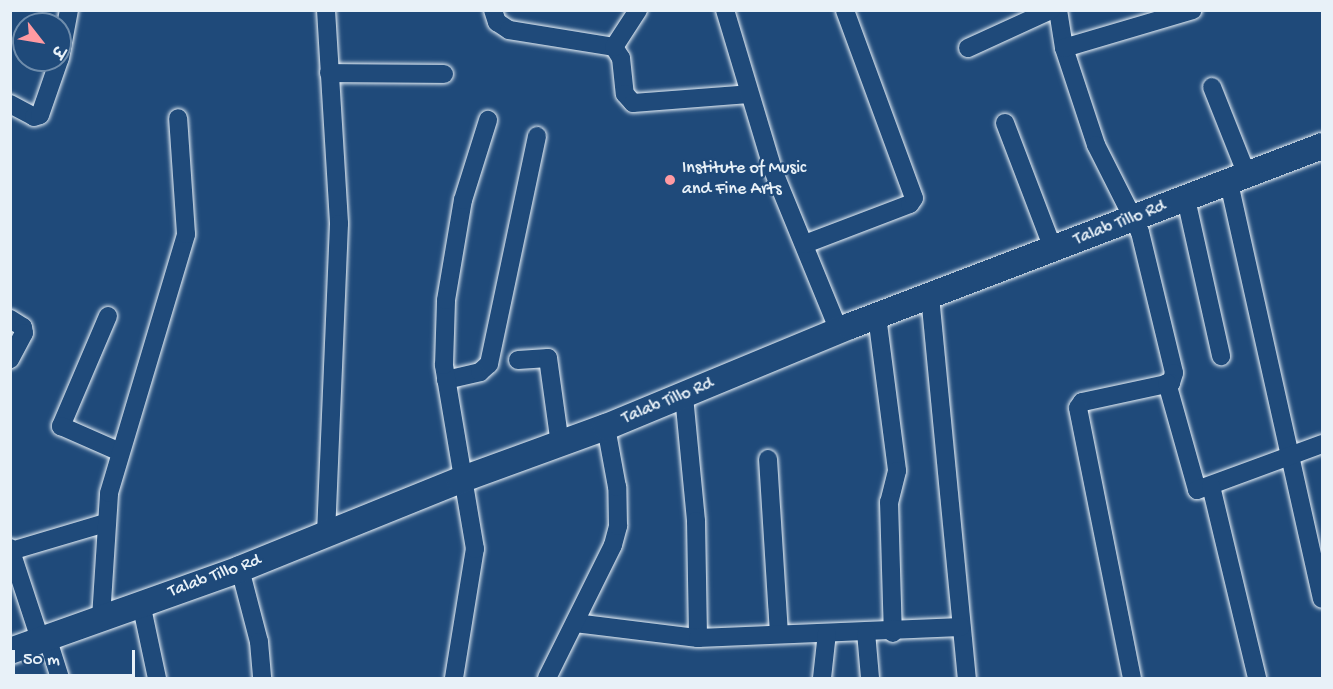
<!DOCTYPE html>
<meta charset="utf-8">
<style>
body{margin:0}
#map{position:relative;width:1333px;height:689px;overflow:hidden;background:#1f4a7a;font-family:"Gochi Hand","Playpen Sans Deva",sans-serif}
div>[style]{position:absolute}
.roads{filter:drop-shadow(0 0 2px #e8f1f8) drop-shadow(0 0 2px #e8f1f8)}
.street>*{height:18px;margin:-9px;padding:0 9px;transform-origin:9px;border-radius:9px;background:#1f4a7a}
.secondary>*{height:26px;margin:-13px;padding:0 13px;transform-origin:13px;border-radius:13px;background:#1f4a7a}
.dots>*{width:16px;height:16px;translate:-50% -50%;box-sizing:border-box;border:3px solid #1f4a7a;border-radius:50%}
span{translate:-50% -50%;white-space:nowrap;text-align:center;line-height:1.15;-webkit-text-stroke:4.5px #1f4a7a;paint-order:stroke}
.poi-label{font-size:18px;color:#e8f1f8}
.left{translate:0 -50%;text-align:left}
.street-label{font-size:18px;color:#e8f1f8}
.frame{position:absolute;inset:0;border:12px solid #e8f1f8;pointer-events:none}
.north{position:absolute;left:12px;top:12px;width:60px;height:60px;box-sizing:border-box;background:#1f4a7a;border:2px solid #6f8dac;border-radius:50%;rotate:121deg;font-size:16px;font-weight:700;line-height:24px;text-align:center;color:#e8f1f8}
.north::after{content:'';display:block;margin:auto;width:21px;height:27px;background:#ff9aa2;clip-path:polygon(50% 0,100% 100%,50% 72%,0 100%)}
.scale{position:absolute;left:12px;top:650px;width:123px;height:27px;box-sizing:border-box;border:3px solid #e8f1f8;border-top:0;padding-left:8px;font-size:18px;line-height:21px;white-space:nowrap;color:#e8f1f8;-webkit-text-stroke:4px #1f4a7a;paint-order:stroke}
</style>
<div id="map">
<div class="roads">
<div class="street">
<div style="left:326px;top:10px;width:214px;rotate:86.5deg"></div>
<div style="left:339px;top:224px;width:308px;rotate:92.4deg"></div>
<div style="left:493px;top:10px;width:13px;rotate:72deg"></div>
<div style="left:497px;top:22px;width:14px;rotate:34deg"></div>
<div style="left:509px;top:30px;width:106px;rotate:9.2deg"></div>
<div style="left:614px;top:47px;width:13px;rotate:58deg"></div>
<div style="left:621px;top:58px;width:36px;rotate:84deg"></div>
<div style="left:625px;top:94px;width:12px;rotate:48deg"></div>
<div style="left:633px;top:103px;width:116px;rotate:-4.4deg"></div>
<div style="left:725px;top:10px;width:167px;rotate:73.3deg"></div>
<div style="left:773px;top:170px;width:174px;rotate:67.7deg"></div>
<div style="left:1058px;top:10px;width:38px;rotate:81deg"></div>
<div style="left:1064px;top:48px;width:102px;rotate:71.7deg"></div>
<div style="left:1096px;top:145px;width:97px;rotate:63.2deg"></div>
<div style="left:1140px;top:232px;width:145px;rotate:76.4deg"></div>
<div style="left:1174px;top:373px;width:10px;rotate:107deg"></div>
<div style="left:1171px;top:383px;width:91px;rotate:167.9deg"></div>
<div style="left:1082px;top:402px;width:7px;rotate:124deg"></div>
<div style="left:1078px;top:408px;width:275px;rotate:78.7deg"></div>
<div style="left:614px;top:47px;width:44px;rotate:-57deg"></div>
<div style="left:968px;top:48px;width:91px;rotate:-24.6deg"></div>
<div style="left:1064px;top:48px;width:134px;rotate:-16.4deg"></div>
<div style="left:60px;top:58px;width:49px;rotate:-79.4deg"></div>
<div style="left:329px;top:73px;width:115px;rotate:0.5deg"></div>
<div style="left:1212px;top:87px;width:95px;rotate:68.3deg"></div>
<div style="left:10px;top:104px;width:27px;rotate:28deg"></div>
<div style="left:34px;top:117px;width:6px;rotate:-18deg"></div>
<div style="left:40px;top:115px;width:58px;rotate:-70.9deg"></div>
<div style="left:1005px;top:123px;width:135px;rotate:69.1deg"></div>
<div style="left:1229px;top:183px;width:426px;rotate:77.4deg"></div>
<div style="left:1186px;top:199px;width:161px;rotate:77.4deg"></div>
<div style="left:805px;top:244px;width:112px;rotate:-20.9deg"></div>
<div style="left:910px;top:204px;width:7px;rotate:-56deg"></div>
<div style="left:914px;top:198px;width:200px;rotate:-110.2deg"></div>
<div style="left:930px;top:296px;width:384px;rotate:84.5deg"></div>
<div style="left:108px;top:316px;width:120px;rotate:113.1deg"></div>
<div style="left:61px;top:426px;width:64px;rotate:23.8deg"></div>
<div style="left:877px;top:316px;width:156px;rotate:82.6deg"></div>
<div style="left:897px;top:471px;width:32px;rotate:104deg"></div>
<div style="left:889px;top:502px;width:131px;rotate:88.3deg"></div>
<div style="left:10px;top:319px;width:15px;rotate:32deg"></div>
<div style="left:23px;top:327px;width:6px;rotate:81deg"></div>
<div style="left:24px;top:333px;width:30px;rotate:118deg"></div>
<div style="left:518px;top:360px;width:30px;rotate:-4deg"></div>
<div style="left:548px;top:358px;width:87px;rotate:82.1deg"></div>
<div style="left:446px;top:380px;width:35px;rotate:-13deg"></div>
<div style="left:480px;top:372px;width:12px;rotate:-42deg"></div>
<div style="left:489px;top:364px;width:233px;rotate:-78.1deg"></div>
<div style="left:1167px;top:383px;width:111px;rotate:74.3deg"></div>
<div style="left:1197px;top:490px;width:133px;rotate:-20.2deg"></div>
<div style="left:684px;top:396px;width:126px;rotate:84.5deg"></div>
<div style="left:696px;top:521px;width:117px;rotate:89deg"></div>
<div style="left:768px;top:459px;width:175px;rotate:86.4deg"></div>
<div style="left:1211px;top:486px;width:197px;rotate:76.5deg"></div>
<div style="left:10px;top:548px;width:96px;rotate:71.8deg"></div>
<div style="left:11px;top:551px;width:98px;rotate:-16.6deg"></div>
<div style="left:240px;top:569px;width:75px;rotate:75.4deg"></div>
<div style="left:259px;top:642px;width:36px;rotate:85deg"></div>
<div style="left:141px;top:603px;width:77px;rotate:78deg"></div>
<div style="left:101px;top:618px;width:125px;rotate:-86.3deg"></div>
<div style="left:109px;top:493px;width:270px;rotate:-73.4deg"></div>
<div style="left:186px;top:234px;width:116px;rotate:-93.9deg"></div>
<div style="left:575px;top:623px;width:124px;rotate:7deg"></div>
<div style="left:698px;top:638px;width:263px;rotate:-2.4deg"></div>
<div style="left:866px;top:632px;width:46px;rotate:85deg"></div>
<div style="left:47px;top:637px;width:43px;rotate:72.4deg"></div>
<div style="left:454px;top:678px;width:131px;rotate:-80.8deg"></div>
<div style="left:475px;top:549px;width:187px;rotate:-99.6deg"></div>
<div style="left:444px;top:365px;width:65px;rotate:-88.2deg"></div>
<div style="left:446px;top:300px;width:101px;rotate:-80.4deg"></div>
<div style="left:463px;top:200px;width:84px;rotate:-72.6deg"></div>
<div style="left:547px;top:678px;width:148px;rotate:-63.6deg"></div>
<div style="left:613px;top:545px;width:20px;rotate:-75deg"></div>
<div style="left:618px;top:526px;width:39px;rotate:-91deg"></div>
<div style="left:617px;top:487px;width:61px;rotate:-100.4deg"></div>
<div style="left:822px;top:678px;width:45px;rotate:-83.7deg"></div>
</div>
<div class="secondary">
<div style="left:10px;top:651px;width:244px;rotate:-19.6deg"></div>
<div style="left:240px;top:569px;width:237px;rotate:-22deg"></div>
<div style="left:460px;top:480px;width:155px;rotate:-20deg"></div>
<div style="left:606px;top:427px;width:264px;rotate:-22.5deg"></div>
<div style="left:850px;top:326px;width:505px;rotate:-20.87deg"></div>
</div>
</div>
<div class="dots">
<div style="left:670px;top:180px;background:#ff9aa2"></div>
</div>
<div class="poi-label">
<span class="left" style="left:682px;top:180px">Institute of Music<br>and Fine Arts</span>
</div>
<div class="street-label">
<span style="left:1120px;top:224px;rotate:-21deg">Talab Tillo Rd</span>
<span style="left:668px;top:402px;rotate:-22deg">Talab Tillo Rd</span>
<span style="left:215px;top:577px;rotate:-20deg">Talab Tillo Rd</span>
</div>
<div class="frame"></div>
<div class="north">उ</div>
<div class="scale">50 m</div>
</div>
